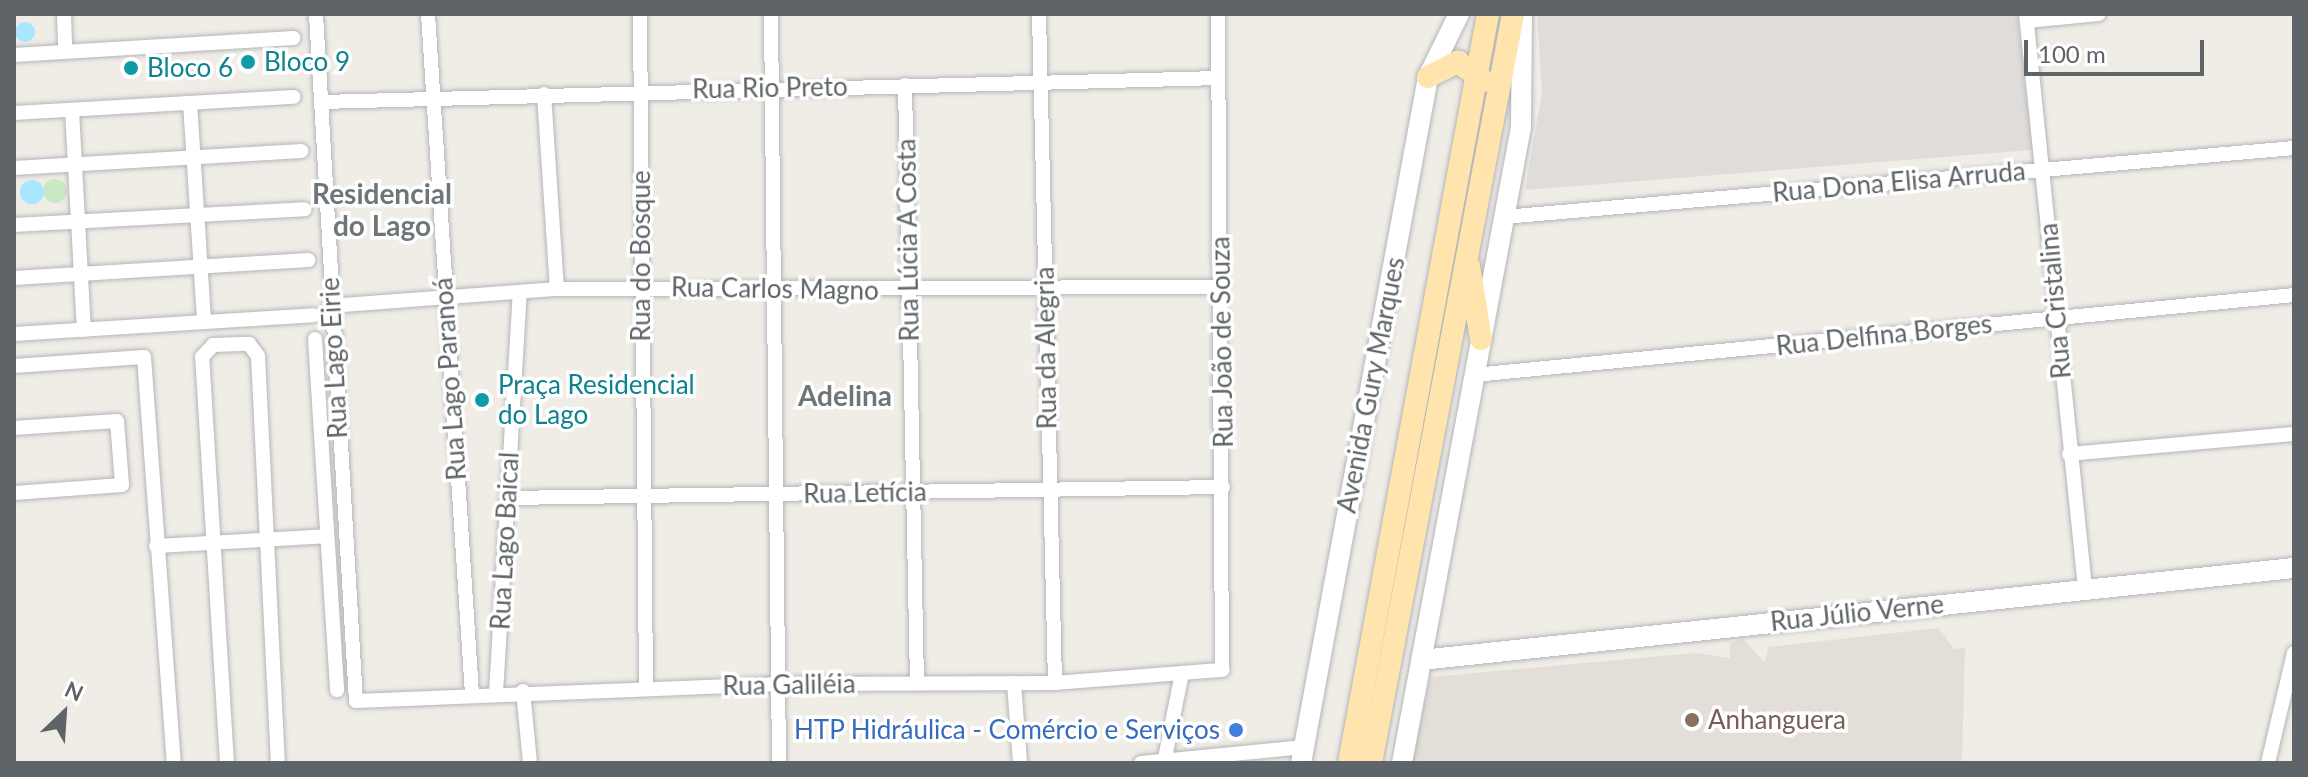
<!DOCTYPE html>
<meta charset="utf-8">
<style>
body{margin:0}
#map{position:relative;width:2308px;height:777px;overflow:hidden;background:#f0ede7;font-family:Lato,sans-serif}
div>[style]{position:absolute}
.industrial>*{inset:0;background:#dfdcd9}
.education>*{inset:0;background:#e3ded8}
.green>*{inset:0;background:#c9e8c4}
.round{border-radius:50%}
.water>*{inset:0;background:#a8e7ff}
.roads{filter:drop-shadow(0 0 2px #b2b6b9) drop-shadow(0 0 2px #b2b6b9)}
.street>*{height:14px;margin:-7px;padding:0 7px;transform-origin:7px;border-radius:7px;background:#fff}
.secondary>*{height:20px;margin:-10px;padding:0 10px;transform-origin:10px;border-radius:10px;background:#fff}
.primary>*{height:22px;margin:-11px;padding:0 11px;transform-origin:11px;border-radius:11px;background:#ffe5ad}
.dots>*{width:22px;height:22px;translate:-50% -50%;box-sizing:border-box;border:4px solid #fff;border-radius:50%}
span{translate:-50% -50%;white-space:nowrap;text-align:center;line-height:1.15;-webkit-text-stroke:7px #fff;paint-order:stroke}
.culture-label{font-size:26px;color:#0d838f}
.left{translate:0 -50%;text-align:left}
.street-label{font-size:26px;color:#5e6467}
.education-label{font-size:26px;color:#785e54}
.shop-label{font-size:26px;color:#366cbe}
.right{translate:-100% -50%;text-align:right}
.neighbourhood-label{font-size:28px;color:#6f7679;font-weight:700}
.frame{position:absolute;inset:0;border:16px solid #5e6467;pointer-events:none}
.north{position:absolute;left:24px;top:673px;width:80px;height:80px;-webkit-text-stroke:6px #fff;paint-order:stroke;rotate:25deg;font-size:22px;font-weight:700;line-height:32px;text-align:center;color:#5e6467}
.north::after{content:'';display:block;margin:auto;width:28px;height:36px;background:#5e6467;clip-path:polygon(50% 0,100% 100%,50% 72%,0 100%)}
.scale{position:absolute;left:2024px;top:40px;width:180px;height:36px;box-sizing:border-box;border:4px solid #5e6467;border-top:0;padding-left:10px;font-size:24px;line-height:28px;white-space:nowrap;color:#5e6467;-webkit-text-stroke:6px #fff;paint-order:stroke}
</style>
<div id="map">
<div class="industrial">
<div style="clip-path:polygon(1537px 14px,2017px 14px,2032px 150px,1525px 190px,1542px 93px)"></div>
</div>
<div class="education">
<div style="clip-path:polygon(1939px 628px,1954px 649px,1965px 648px,1962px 763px,1411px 763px,1431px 677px,1695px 653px,1730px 658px,1730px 643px,1742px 638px,1765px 663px,1768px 647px)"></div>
</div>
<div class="green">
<div class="round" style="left:43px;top:179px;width:24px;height:24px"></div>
</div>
<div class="water">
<div class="round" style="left:15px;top:22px;width:20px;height:20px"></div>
<div class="round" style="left:20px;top:180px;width:24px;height:24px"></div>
</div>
<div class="roads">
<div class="street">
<div style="left:64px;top:14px;width:37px;rotate:88deg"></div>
<div style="left:316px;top:14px;width:688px;rotate:86.67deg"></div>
<div style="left:356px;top:701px;width:426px;rotate:-2.3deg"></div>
<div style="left:782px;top:684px;width:273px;rotate:-0.2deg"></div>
<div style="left:1055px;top:683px;width:168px;rotate:-4.5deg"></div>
<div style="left:1222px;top:670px;width:656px;rotate:-90.35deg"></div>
<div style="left:428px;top:14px;width:682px;rotate:86.3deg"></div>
<div style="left:640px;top:14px;width:675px;rotate:89.49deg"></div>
<div style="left:771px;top:14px;width:749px;rotate:89.39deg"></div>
<div style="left:1039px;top:14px;width:669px;rotate:88.63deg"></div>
<div style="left:2026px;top:14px;width:577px;rotate:84.13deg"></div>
<div style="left:2027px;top:21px;width:72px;rotate:-5.6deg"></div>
<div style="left:14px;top:55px;width:280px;rotate:-3.5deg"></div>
<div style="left:905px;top:85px;width:598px;rotate:88.85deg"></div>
<div style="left:544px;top:94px;width:195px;rotate:86.2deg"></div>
<div style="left:321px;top:102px;width:897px;rotate:-1.53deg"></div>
<div style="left:190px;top:103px;width:219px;rotate:86.3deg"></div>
<div style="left:72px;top:110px;width:220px;rotate:86.9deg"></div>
<div style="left:14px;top:113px;width:280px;rotate:-3.3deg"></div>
<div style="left:14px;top:168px;width:288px;rotate:-3.4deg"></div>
<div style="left:1504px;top:217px;width:793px;rotate:-4.99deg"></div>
<div style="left:14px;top:225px;width:291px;rotate:-3.1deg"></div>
<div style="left:14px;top:278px;width:295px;rotate:-3.5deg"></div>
<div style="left:330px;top:306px;width:228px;rotate:-4.3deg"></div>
<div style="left:557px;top:289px;width:664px;rotate:-0.17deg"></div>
<div style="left:14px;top:334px;width:300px;rotate:-3.6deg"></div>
<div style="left:315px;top:339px;width:352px;rotate:86.4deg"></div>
<div style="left:14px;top:366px;width:130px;rotate:-4deg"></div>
<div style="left:144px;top:357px;width:407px;rotate:85.8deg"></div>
<div style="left:1474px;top:375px;width:824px;rotate:-5.57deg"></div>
<div style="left:14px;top:428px;width:103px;rotate:-3.9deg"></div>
<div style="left:117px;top:421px;width:64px;rotate:85.5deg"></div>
<div style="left:122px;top:485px;width:108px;rotate:175.8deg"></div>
<div style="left:2069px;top:454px;width:226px;rotate:-5.1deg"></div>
<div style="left:507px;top:498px;width:716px;rotate:-0.88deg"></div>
<div style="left:156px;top:546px;width:171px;rotate:-3.3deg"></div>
<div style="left:1014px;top:683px;width:80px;rotate:85.7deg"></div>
<div style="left:523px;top:691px;width:72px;rotate:84.4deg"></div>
<div style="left:496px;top:693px;width:400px;rotate:-86.6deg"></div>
<div style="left:227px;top:763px;width:407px;rotate:-93.5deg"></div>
<div style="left:202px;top:357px;width:16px;rotate:-47deg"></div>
<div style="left:213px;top:345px;width:36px;rotate:-2deg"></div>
<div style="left:249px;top:344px;width:15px;rotate:53deg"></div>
<div style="left:258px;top:356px;width:407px;rotate:87.2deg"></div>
<div style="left:1141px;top:763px;width:164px;rotate:-5.6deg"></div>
<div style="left:1164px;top:763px;width:92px;rotate:-78.7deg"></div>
<div style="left:2268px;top:763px;width:113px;rotate:-76.7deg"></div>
</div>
<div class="secondary">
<div style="left:1421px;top:660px;width:878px;rotate:-6.02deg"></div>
<div style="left:1301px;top:763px;width:698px;rotate:-79.51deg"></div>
<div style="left:1428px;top:77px;width:70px;rotate:-63.8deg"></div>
<div style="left:1402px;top:763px;width:647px;rotate:-79.4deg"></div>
<div style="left:1521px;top:127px;width:113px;rotate:-89.5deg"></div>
</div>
<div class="primary">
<div style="left:1428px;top:77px;width:34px;rotate:-27deg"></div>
<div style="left:1458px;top:62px;width:32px;rotate:36deg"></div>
<div style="left:1469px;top:266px;width:74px;rotate:80.7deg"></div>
<div style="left:1349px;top:763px;width:762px;rotate:-79.49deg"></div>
<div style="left:1371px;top:763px;width:762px;rotate:-79.26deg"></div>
</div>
</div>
<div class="dots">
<div style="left:248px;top:62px;background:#0f9aa8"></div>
<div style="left:131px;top:68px;background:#0f9aa8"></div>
<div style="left:482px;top:400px;background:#0f9aa8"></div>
<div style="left:1692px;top:720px;background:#8d6e63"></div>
<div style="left:1236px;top:730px;background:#3f7fe0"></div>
</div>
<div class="culture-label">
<span class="left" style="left:264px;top:62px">Bloco 9</span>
<span class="left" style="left:147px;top:68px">Bloco 6</span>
<span class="left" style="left:498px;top:400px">Praça Residencial<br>do Lago</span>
</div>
<div class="street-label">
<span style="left:770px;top:88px;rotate:-1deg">Rua Rio Preto</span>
<span style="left:1899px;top:182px;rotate:-5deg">Rua Dona Elisa Arruda</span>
<span style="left:908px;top:240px;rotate:-91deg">Rua Lúcia A Costa</span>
<span style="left:641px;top:256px;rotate:-90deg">Rua do Bosque</span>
<span style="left:775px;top:289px;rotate:1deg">Rua Carlos Magno</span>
<span style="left:2055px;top:301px;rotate:-95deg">Rua Cristalina</span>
<span style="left:1884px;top:335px;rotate:-6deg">Rua Delfina Borges</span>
<span style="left:1222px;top:342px;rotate:-91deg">Rua João de Souza</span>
<span style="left:1046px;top:348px;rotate:-91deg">Rua da Alegria</span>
<span style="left:334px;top:358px;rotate:-93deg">Rua Lago Eirie</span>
<span style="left:450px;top:379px;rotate:-94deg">Rua Lago Paranoá</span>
<span style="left:1371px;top:385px;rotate:-79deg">Avenida Gury Marques</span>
<span style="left:865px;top:493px;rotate:-1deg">Rua Letícia</span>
<span style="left:505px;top:541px;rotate:-87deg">Rua Lago Baical</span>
<span style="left:1857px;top:613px;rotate:-6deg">Rua Júlio Verne</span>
<span style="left:789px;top:685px;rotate:-1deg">Rua Galiléia</span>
</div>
<div class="education-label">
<span class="left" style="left:1708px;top:720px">Anhanguera</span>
</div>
<div class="shop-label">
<span class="right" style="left:1220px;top:730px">HTP Hidráulica - Comércio e Serviços</span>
</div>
<div class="neighbourhood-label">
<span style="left:382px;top:209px">Residencial<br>do Lago</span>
<span style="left:845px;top:395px">Adelina</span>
</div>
<div class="frame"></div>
<div class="north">N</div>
<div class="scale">100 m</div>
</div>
